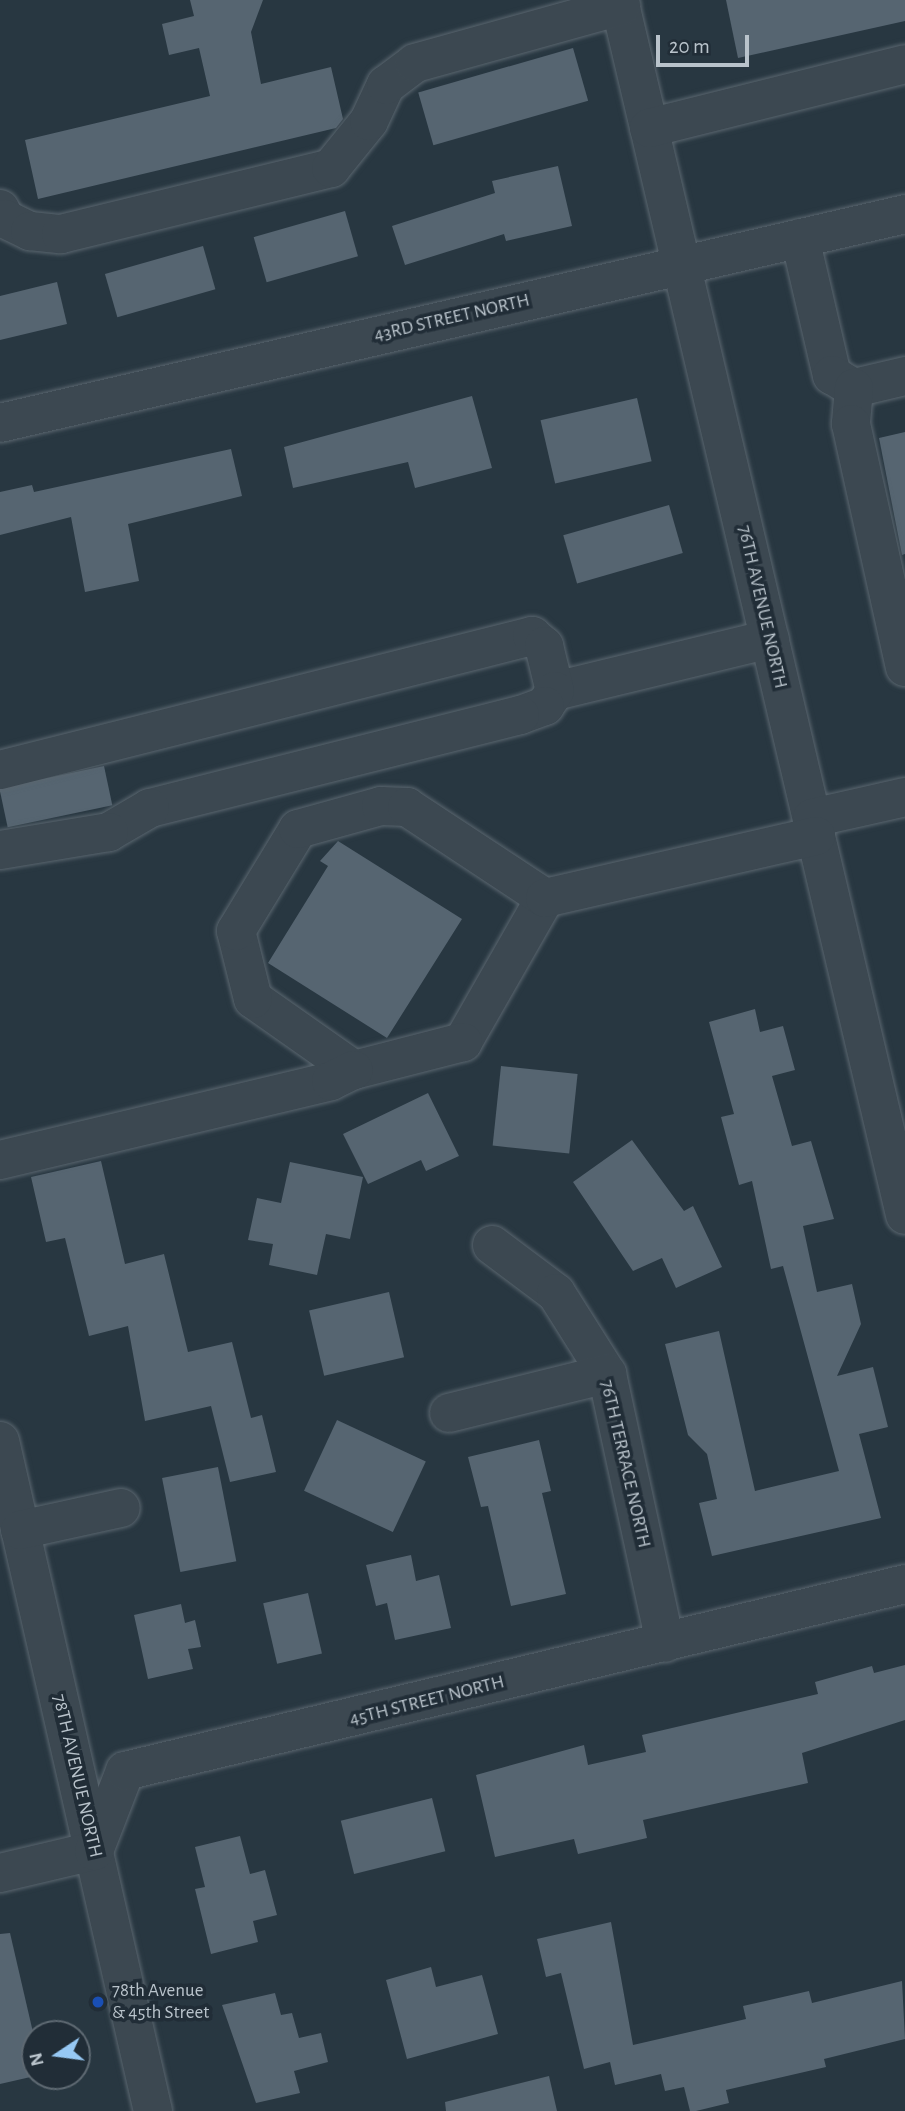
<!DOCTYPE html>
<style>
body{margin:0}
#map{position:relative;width:905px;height:2111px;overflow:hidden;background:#283741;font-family:"Alegreya Sans",sans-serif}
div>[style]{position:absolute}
.building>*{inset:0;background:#566571;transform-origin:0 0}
.roads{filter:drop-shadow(0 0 2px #5a666f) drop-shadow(0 0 2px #5a666f)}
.minor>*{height:38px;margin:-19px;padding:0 19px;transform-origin:19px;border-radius:19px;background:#3c4851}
.dots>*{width:19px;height:19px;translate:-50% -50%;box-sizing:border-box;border:4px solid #212d37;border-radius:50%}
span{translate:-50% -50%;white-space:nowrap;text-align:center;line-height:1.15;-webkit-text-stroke:7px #212d37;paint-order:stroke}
.street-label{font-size:19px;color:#b9c3cb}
.poi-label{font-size:19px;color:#b9c3cb}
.left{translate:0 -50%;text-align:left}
.north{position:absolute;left:21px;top:2020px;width:70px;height:70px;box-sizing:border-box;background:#212d37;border:2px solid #5e6972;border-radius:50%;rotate:257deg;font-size:19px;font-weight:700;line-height:28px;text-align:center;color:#b9c3cb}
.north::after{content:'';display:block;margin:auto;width:24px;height:32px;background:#96c8f4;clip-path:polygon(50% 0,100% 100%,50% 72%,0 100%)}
.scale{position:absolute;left:656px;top:35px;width:93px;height:32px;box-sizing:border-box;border:4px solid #b9c3cb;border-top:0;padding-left:9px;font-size:21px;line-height:24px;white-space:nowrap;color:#b9c3cb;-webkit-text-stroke:5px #212d37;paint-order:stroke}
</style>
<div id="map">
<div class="building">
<div style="clip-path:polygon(190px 0,263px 0,251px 32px,261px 84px,331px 67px,343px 119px,336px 128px,38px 199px,25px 140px,210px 96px,199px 48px,169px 55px,162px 24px,194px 16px)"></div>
<div style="clip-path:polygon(726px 0,905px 0,905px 21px,738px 58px)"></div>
<div style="left:573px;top:48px;width:55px;height:161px;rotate:74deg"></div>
<div style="clip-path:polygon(558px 166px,572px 226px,506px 241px,504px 234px,405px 265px,392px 226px,495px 193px,492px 181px)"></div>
<div style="left:345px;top:211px;width:47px;height:95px;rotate:74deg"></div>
<div style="left:203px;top:246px;width:45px;height:102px;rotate:74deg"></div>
<div style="clip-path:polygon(57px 282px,67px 324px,0 340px,0 296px)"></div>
<div style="clip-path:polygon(472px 396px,492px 468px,415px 488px,408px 462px,293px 488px,284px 447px)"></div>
<div style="left:637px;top:398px;width:65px;height:99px;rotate:77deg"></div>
<div style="clip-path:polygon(905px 432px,905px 554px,902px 555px,879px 438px)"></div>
<div style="clip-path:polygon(231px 449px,242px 496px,128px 524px,139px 581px,85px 592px,71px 517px,0 535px,0 492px,32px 485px,34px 492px)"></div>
<div style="left:669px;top:505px;width:50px;height:110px;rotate:74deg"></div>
<div style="left:104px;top:766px;width:40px;height:107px;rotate:78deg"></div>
<div style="clip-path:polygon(338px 841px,462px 919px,387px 1038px,268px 963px,328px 866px,320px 861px)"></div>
<div style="clip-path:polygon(755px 1009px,760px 1032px,783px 1026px,795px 1070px,772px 1076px,792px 1146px,811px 1141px,834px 1219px,803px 1226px,817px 1292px,852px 1284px,861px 1324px,837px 1376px,873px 1367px,888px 1427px,859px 1434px,881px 1518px,712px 1556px,699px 1503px,717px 1499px,707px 1454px,688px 1435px,665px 1344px,719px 1331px,755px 1491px,839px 1471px,783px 1266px,771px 1269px,752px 1181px,739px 1185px,721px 1117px,734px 1114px,709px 1022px)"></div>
<div style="left:501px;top:1066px;width:77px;height:80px;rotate:6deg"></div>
<div style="clip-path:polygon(428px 1093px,459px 1156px,426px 1171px,421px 1160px,368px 1184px,343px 1134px)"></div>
<div style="clip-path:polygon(632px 1140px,684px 1211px,693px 1206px,722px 1267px,676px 1288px,662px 1258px,633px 1271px,573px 1182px)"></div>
<div style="clip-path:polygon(101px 1161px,125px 1264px,164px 1254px,188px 1352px,232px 1342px,251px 1418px,262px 1415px,276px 1472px,230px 1482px,211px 1406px,145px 1421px,128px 1326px,89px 1336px,65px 1238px,46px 1242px,31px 1177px)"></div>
<div style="clip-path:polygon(290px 1162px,363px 1177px,350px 1239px,326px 1234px,317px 1275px,269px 1265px,273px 1244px,248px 1240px,257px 1198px,281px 1203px)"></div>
<div style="left:389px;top:1292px;width:67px;height:82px;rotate:77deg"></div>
<div style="left:337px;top:1420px;width:98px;height:78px;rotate:25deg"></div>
<div style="clip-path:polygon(539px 1440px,551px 1491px,542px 1493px,566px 1594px,511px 1606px,488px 1506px,481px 1507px,468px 1457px)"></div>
<div style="left:218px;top:1467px;width:96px;height:57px;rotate:79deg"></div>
<div style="clip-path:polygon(411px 1555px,416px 1581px,439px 1575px,451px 1628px,395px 1640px,387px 1603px,376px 1606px,366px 1565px)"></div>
<div style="left:308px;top:1593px;width:62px;height:46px;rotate:77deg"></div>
<div style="clip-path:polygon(181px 1604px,185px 1623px,195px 1620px,201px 1647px,188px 1649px,193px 1669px,148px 1679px,134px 1615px)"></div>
<div style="clip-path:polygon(905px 1665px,905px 1720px,802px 1753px,808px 1783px,643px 1820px,647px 1838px,578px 1854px,574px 1839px,495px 1857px,476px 1775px,584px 1745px,588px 1765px,646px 1752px,642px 1735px,818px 1694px,815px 1682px,872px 1666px,874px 1673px)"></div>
<div style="left:432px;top:1798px;width:55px;height:94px;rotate:76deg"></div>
<div style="clip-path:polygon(240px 1836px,250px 1874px,265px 1870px,277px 1915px,253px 1921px,258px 1942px,211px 1954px,195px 1889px,205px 1887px,195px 1847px)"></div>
<div style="clip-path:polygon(611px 1922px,633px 2045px,746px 2019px,743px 2006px,809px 1991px,812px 2003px,902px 1981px,905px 2039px,824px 2059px,826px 2067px,726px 2090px,729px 2103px,696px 2111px,690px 2111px,684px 2087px,665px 2091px,661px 2074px,615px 2085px,610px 2062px,584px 2069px,561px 1973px,546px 1977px,537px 1939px)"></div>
<div style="clip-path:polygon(10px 1933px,35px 2041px,35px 2076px,0 2084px,0 1934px)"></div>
<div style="clip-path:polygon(431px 1967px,436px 1987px,482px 1975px,498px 2034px,407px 2059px,386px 1980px)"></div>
<div style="clip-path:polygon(275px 1993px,281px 2015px,292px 2013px,299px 2038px,321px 2033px,328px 2062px,294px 2071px,300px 2093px,256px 2103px,222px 2005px)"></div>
<div style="clip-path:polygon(549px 2076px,557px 2111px,446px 2111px,445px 2102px)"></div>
</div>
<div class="roads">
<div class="minor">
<div style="left:619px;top:0;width:1248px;rotate:76.75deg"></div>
<div style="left:649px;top:128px;width:264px;rotate:-14deg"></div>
<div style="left:0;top:209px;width:11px;rotate:63deg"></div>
<div style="left:5px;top:219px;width:28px;rotate:26deg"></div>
<div style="left:30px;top:231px;width:31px;rotate:6deg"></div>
<div style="left:61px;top:234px;width:278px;rotate:-13.7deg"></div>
<div style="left:331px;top:168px;width:60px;rotate:-51deg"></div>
<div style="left:369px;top:121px;width:40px;rotate:-65deg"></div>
<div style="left:386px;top:85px;width:36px;rotate:-37deg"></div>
<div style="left:415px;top:63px;width:214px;rotate:-15.5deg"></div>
<div style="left:800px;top:238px;width:141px;rotate:76.9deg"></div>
<div style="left:832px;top:375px;width:26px;rotate:31deg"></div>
<div style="left:854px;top:388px;width:52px;rotate:-13.2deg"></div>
<div style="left:854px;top:388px;width:36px;rotate:95deg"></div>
<div style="left:851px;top:424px;width:249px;rotate:77.5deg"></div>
<div style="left:0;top:423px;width:929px;rotate:-13deg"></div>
<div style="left:555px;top:691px;width:221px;rotate:-13.6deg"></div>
<div style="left:0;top:770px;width:549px;rotate:-14.14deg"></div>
<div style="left:532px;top:636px;width:16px;rotate:40deg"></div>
<div style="left:544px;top:646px;width:46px;rotate:76.3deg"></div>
<div style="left:555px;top:691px;width:18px;rotate:124deg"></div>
<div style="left:545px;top:706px;width:27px;rotate:160deg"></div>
<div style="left:520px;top:715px;width:382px;rotate:165.9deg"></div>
<div style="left:150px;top:808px;width:48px;rotate:149.7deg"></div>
<div style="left:109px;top:832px;width:110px;rotate:170.6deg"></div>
<div style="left:812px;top:818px;width:95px;rotate:-12.7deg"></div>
<div style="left:545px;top:898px;width:166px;rotate:119.7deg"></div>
<div style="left:463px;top:1042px;width:113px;rotate:165.6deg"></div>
<div style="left:354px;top:1070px;width:123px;rotate:-144.9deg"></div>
<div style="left:253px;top:999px;width:70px;rotate:-104deg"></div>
<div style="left:236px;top:931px;width:119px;rotate:-58.7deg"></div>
<div style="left:298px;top:829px;width:86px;rotate:-15.5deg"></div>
<div style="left:381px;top:806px;width:26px;rotate:2deg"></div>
<div style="left:407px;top:807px;width:165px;rotate:33.4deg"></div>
<div style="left:545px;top:898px;width:278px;rotate:-12.9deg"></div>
<div style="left:0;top:1160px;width:340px;rotate:-13.4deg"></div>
<div style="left:331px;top:1081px;width:25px;rotate:-26deg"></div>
<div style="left:492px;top:1245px;width:80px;rotate:36.9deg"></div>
<div style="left:556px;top:1293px;width:96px;rotate:57.8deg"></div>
<div style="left:607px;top:1374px;width:275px;rotate:77.8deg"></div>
<div style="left:449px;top:1413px;width:163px;rotate:-13.9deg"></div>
<div style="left:0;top:1441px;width:687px;rotate:77.14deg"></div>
<div style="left:20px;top:1530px;width:103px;rotate:-12.3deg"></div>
<div style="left:0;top:1873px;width:97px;rotate:-13.2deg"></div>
<div style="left:94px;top:1851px;width:86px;rotate:-68.8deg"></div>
<div style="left:125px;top:1771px;width:802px;rotate:-13.48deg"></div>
</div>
</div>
<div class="dots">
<div style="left:98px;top:2002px;background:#1a4fb4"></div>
</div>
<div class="street-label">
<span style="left:452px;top:318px;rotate:-13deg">43RD STREET NORTH</span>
<span style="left:762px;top:607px;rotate:77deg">76TH AVENUE NORTH</span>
<span style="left:625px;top:1464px;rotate:77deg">76TH TERRACE NORTH</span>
<span style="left:427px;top:1701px;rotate:-14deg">45TH STREET NORTH</span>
<span style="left:77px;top:1776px;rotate:77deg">78TH AVENUE NORTH</span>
</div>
<div class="poi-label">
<span class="left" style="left:112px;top:2002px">78th Avenue<br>&amp; 45th Street</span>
</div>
<div class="north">N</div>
<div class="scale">20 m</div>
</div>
